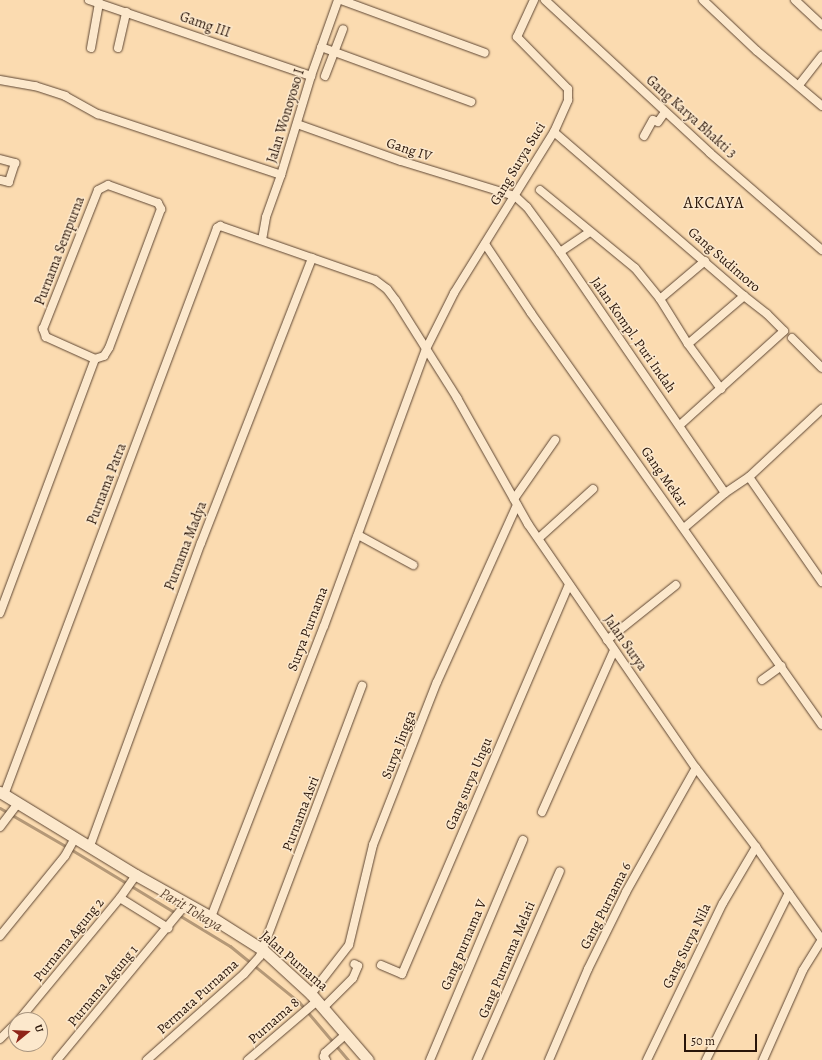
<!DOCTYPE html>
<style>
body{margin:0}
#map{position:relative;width:822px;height:1060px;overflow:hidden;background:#fbdbb0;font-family:Alegreya,serif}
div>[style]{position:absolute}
.stream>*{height:3px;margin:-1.5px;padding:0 1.5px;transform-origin:1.5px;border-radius:1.5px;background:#b49877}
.roads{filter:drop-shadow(0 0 1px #5e4633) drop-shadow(0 0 1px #5e4633)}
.street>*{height:8px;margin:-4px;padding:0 4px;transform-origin:4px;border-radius:4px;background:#fce8cc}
.secondary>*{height:11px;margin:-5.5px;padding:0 5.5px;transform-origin:5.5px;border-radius:5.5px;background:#fce8cc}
span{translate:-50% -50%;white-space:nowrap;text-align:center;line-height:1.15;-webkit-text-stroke:3px #fce8cc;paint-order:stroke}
.street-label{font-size:14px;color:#291509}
.water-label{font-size:15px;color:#614935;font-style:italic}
.quarter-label{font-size:16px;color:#291509;letter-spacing:1px}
.north{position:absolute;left:8px;top:1012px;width:40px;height:40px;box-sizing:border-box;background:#fce8cc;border:1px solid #a8947e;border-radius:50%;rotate:72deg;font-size:11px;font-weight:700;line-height:16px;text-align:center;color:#291509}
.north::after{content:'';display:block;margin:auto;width:14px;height:18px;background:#8f2418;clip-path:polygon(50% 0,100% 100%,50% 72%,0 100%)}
.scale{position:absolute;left:684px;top:1034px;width:73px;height:18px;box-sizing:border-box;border:2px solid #291509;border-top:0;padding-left:5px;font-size:12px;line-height:14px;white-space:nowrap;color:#291509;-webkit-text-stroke:3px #fce8cc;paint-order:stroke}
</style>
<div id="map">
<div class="stream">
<div style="left:0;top:808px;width:78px;rotate:30.2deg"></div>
<div style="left:67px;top:847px;width:191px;rotate:31.3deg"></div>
<div style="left:230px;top:946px;width:89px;rotate:39.1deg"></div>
<div style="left:299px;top:1002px;width:76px;rotate:49.8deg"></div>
</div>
<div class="roads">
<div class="street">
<div style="left:89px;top:0;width:235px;rotate:18.9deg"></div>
<div style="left:341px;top:0;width:153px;rotate:20.2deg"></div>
<div style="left:545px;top:0;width:225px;rotate:42.8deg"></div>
<div style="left:710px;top:153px;width:148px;rotate:40.9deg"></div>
<div style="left:703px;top:0;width:74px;rotate:43.4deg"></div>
<div style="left:757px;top:51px;width:85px;rotate:40.2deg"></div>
<div style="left:795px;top:0;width:37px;rotate:43deg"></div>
<div style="left:321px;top:47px;width:160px;rotate:20.1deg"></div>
<div style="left:91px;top:48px;width:46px;rotate:-79.9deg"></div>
<div style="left:118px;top:48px;width:37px;rotate:-77deg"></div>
<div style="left:325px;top:76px;width:50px;rotate:-69deg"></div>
<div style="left:0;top:80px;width:36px;rotate:10deg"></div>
<div style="left:35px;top:86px;width:32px;rotate:18deg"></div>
<div style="left:65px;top:96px;width:38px;rotate:29deg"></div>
<div style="left:98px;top:114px;width:193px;rotate:18.4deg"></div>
<div style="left:799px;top:85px;width:37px;rotate:-52deg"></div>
<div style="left:297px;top:124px;width:110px;rotate:19.6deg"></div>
<div style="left:401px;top:161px;width:119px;rotate:17.1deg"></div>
<div style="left:515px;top:196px;width:16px;rotate:43deg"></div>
<div style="left:527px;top:207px;width:56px;rotate:53.7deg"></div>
<div style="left:560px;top:252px;width:292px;rotate:55.6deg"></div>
<div style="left:554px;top:132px;width:251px;rotate:40.8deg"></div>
<div style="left:744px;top:296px;width:29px;rotate:38deg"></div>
<div style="left:767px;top:314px;width:24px;rotate:45deg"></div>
<div style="left:784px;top:331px;width:140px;rotate:137.9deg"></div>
<div style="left:644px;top:136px;width:18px;rotate:-61deg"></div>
<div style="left:653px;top:120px;width:5px;rotate:22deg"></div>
<div style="left:658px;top:122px;width:12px;rotate:-55deg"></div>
<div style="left:0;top:159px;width:16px;rotate:15deg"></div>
<div style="left:15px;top:163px;width:20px;rotate:108deg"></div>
<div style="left:9px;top:182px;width:9px;rotate:-167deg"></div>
<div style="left:108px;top:185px;width:53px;rotate:19.8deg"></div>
<div style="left:158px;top:203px;width:7px;rotate:63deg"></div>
<div style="left:161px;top:209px;width:148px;rotate:110.5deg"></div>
<div style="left:109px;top:348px;width:9px;rotate:122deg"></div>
<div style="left:104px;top:356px;width:9px;rotate:162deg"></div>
<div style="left:95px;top:359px;width:54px;rotate:-155.8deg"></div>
<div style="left:46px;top:337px;width:9px;rotate:-111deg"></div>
<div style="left:43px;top:329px;width:149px;rotate:-68.4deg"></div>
<div style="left:98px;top:190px;width:11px;rotate:-27deg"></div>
<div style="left:540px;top:190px;width:123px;rotate:39.4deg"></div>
<div style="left:635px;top:268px;width:40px;rotate:51deg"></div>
<div style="left:660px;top:299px;width:53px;rotate:58.1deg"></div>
<div style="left:688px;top:344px;width:56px;rotate:53.7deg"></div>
<div style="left:262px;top:240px;width:23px;rotate:-80deg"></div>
<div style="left:266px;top:217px;width:45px;rotate:-70.3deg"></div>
<div style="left:281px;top:175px;width:103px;rotate:-73.1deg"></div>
<div style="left:311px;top:76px;width:81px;rotate:-70.4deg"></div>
<div style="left:485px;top:244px;width:83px;rotate:56.3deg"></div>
<div style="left:531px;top:313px;width:504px;rotate:54.77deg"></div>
<div style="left:560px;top:252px;width:36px;rotate:-34deg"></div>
<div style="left:660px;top:299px;width:59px;rotate:-40.2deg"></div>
<div style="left:792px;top:338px;width:42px;rotate:45deg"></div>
<div style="left:688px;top:344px;width:74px;rotate:-40.6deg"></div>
<div style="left:749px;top:477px;width:128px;rotate:55.2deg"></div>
<div style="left:514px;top:499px;width:72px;rotate:-55.2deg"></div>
<div style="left:684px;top:528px;width:54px;rotate:-40.5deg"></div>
<div style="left:725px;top:493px;width:29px;rotate:-34deg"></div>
<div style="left:749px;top:477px;width:100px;rotate:-43deg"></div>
<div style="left:358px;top:535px;width:63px;rotate:28.6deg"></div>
<div style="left:539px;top:538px;width:73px;rotate:-42.2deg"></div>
<div style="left:0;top:613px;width:271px;rotate:-69.5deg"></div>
<div style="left:607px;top:640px;width:88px;rotate:-38.6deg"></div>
<div style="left:762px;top:680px;width:24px;rotate:-36deg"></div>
<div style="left:4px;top:795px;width:606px;rotate:-69.41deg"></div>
<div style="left:217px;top:228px;width:4px;rotate:-34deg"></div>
<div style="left:220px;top:226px;width:164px;rotate:19.2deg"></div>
<div style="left:375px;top:280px;width:15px;rotate:37deg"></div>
<div style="left:387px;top:289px;width:15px;rotate:53deg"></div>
<div style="left:396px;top:301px;width:115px;rotate:57.8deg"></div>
<div style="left:457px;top:398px;width:145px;rotate:60.6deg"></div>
<div style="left:528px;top:524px;width:296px;rotate:55.5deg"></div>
<div style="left:696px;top:768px;width:99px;rotate:52.8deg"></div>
<div style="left:756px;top:847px;width:114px;rotate:54.6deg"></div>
<div style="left:542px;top:812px;width:177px;rotate:-66deg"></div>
<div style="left:0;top:827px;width:30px;rotate:-53deg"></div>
<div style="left:90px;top:846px;width:323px;rotate:-69.9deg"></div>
<div style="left:201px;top:543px;width:306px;rotate:-68.7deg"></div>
<div style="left:120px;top:898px;width:57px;rotate:32deg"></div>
<div style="left:211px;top:917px;width:312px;rotate:-68.8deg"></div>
<div style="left:324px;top:626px;width:295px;rotate:-69.8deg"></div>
<div style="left:426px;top:349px;width:63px;rotate:-63.4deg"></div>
<div style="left:454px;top:293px;width:190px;rotate:-58.2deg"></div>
<div style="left:554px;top:132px;width:35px;rotate:-66deg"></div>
<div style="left:568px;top:100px;width:11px;rotate:-90deg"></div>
<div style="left:568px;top:89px;width:73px;rotate:-134.4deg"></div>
<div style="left:517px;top:37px;width:41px;rotate:-65.3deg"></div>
<div style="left:0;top:936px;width:103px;rotate:-50.9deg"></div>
<div style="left:65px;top:856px;width:21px;rotate:-61deg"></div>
<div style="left:381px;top:965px;width:23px;rotate:23deg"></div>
<div style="left:402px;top:974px;width:423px;rotate:-66.8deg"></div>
<div style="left:311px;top:994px;width:62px;rotate:-52.2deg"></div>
<div style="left:349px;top:945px;width:103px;rotate:-76.5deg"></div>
<div style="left:373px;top:845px;width:175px;rotate:-68.6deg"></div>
<div style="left:437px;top:682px;width:194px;rotate:-65.7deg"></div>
<div style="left:323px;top:1008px;width:42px;rotate:-45deg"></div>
<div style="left:353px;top:978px;width:13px;rotate:-67deg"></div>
<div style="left:358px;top:966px;width:4px;rotate:-153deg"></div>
<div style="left:19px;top:1020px;width:158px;rotate:-50.4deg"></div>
<div style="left:120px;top:898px;width:28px;rotate:-55deg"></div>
<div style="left:0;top:1039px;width:23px;rotate:-45deg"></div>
<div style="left:57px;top:1060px;width:202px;rotate:-50.4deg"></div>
<div style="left:147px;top:1060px;width:130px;rotate:-41.6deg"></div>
<div style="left:244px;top:974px;width:24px;rotate:-48deg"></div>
<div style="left:260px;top:956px;width:289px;rotate:-69.3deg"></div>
<div style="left:248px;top:1060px;width:91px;rotate:-40.5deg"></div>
<div style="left:326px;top:1060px;width:4px;rotate:-124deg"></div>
<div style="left:324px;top:1057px;width:4px;rotate:-76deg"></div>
<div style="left:325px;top:1053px;width:28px;rotate:-42deg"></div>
<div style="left:430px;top:1060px;width:239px;rotate:-67.1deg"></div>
<div style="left:477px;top:1060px;width:206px;rotate:-66.3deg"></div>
<div style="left:549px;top:1060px;width:99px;rotate:-66.8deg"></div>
<div style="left:588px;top:969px;width:86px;rotate:-63.7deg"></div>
<div style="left:626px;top:892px;width:142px;rotate:-60.6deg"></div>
<div style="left:647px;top:1060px;width:174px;rotate:-64.2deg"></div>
<div style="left:723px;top:903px;width:65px;rotate:-59.5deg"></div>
<div style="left:706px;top:1060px;width:186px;rotate:-63.6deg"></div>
<div style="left:763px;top:1060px;width:98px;rotate:-66deg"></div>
<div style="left:803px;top:970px;width:36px;rotate:-58deg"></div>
</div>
<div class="secondary">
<div style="left:0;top:792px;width:159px;rotate:31.4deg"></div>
<div style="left:136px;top:875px;width:86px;rotate:29.2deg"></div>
<div style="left:211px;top:917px;width:62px;rotate:32.4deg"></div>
<div style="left:263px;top:950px;width:65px;rotate:42.5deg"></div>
<div style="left:311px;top:994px;width:87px;rotate:49.2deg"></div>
</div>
</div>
<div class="street-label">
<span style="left:205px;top:25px;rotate:19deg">Gamg III</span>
<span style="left:286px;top:116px;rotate:-73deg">Jalan Wonoyoso I</span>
<span style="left:691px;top:117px;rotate:42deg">Gang Karya Bhakti 3</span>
<span style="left:409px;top:150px;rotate:18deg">Gang IV</span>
<span style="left:518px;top:164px;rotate:-59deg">Gang Surya Suci</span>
<span style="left:60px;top:251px;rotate:-69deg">Purnama Sempurna</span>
<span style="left:724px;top:260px;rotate:41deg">Gang Sudimoro</span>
<span style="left:633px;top:335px;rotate:55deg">Jalan Kompl. Puri Indah</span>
<span style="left:664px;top:477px;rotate:55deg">Gang Mekar</span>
<span style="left:107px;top:484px;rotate:-69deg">Purnama Patra</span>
<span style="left:186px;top:546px;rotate:-69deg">Purnama Madya</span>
<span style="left:308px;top:629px;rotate:-69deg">Surya Purnama</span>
<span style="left:625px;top:643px;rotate:55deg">Jalan Surya</span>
<span style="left:399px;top:745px;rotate:-69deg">Surya Jingga</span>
<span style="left:469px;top:784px;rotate:-67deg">Gang surya Ungu</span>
<span style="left:301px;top:814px;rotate:-69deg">Purnama Asri</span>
<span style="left:606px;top:906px;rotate:-63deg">Gang Purnama 6</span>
<span style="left:69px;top:940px;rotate:-51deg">Purnama Agung 2</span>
<span style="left:464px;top:945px;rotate:-67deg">Gang purnama V</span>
<span style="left:687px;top:946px;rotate:-64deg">Gang Surya Nila</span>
<span style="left:507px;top:960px;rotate:-67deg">Gang Purnama Melati</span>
<span style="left:294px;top:961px;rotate:41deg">Jalan Purnama</span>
<span style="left:103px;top:986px;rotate:-50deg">Purnama Agung 1</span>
<span style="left:198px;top:997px;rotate:-42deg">Permata Purnama</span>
<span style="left:274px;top:1021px;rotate:-41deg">Purnama 8</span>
</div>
<div class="water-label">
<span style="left:191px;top:910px;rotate:31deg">Parit Tokaya</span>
</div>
<div class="quarter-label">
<span style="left:714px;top:203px">AKCAYA</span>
</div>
<div class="north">U</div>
<div class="scale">50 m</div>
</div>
